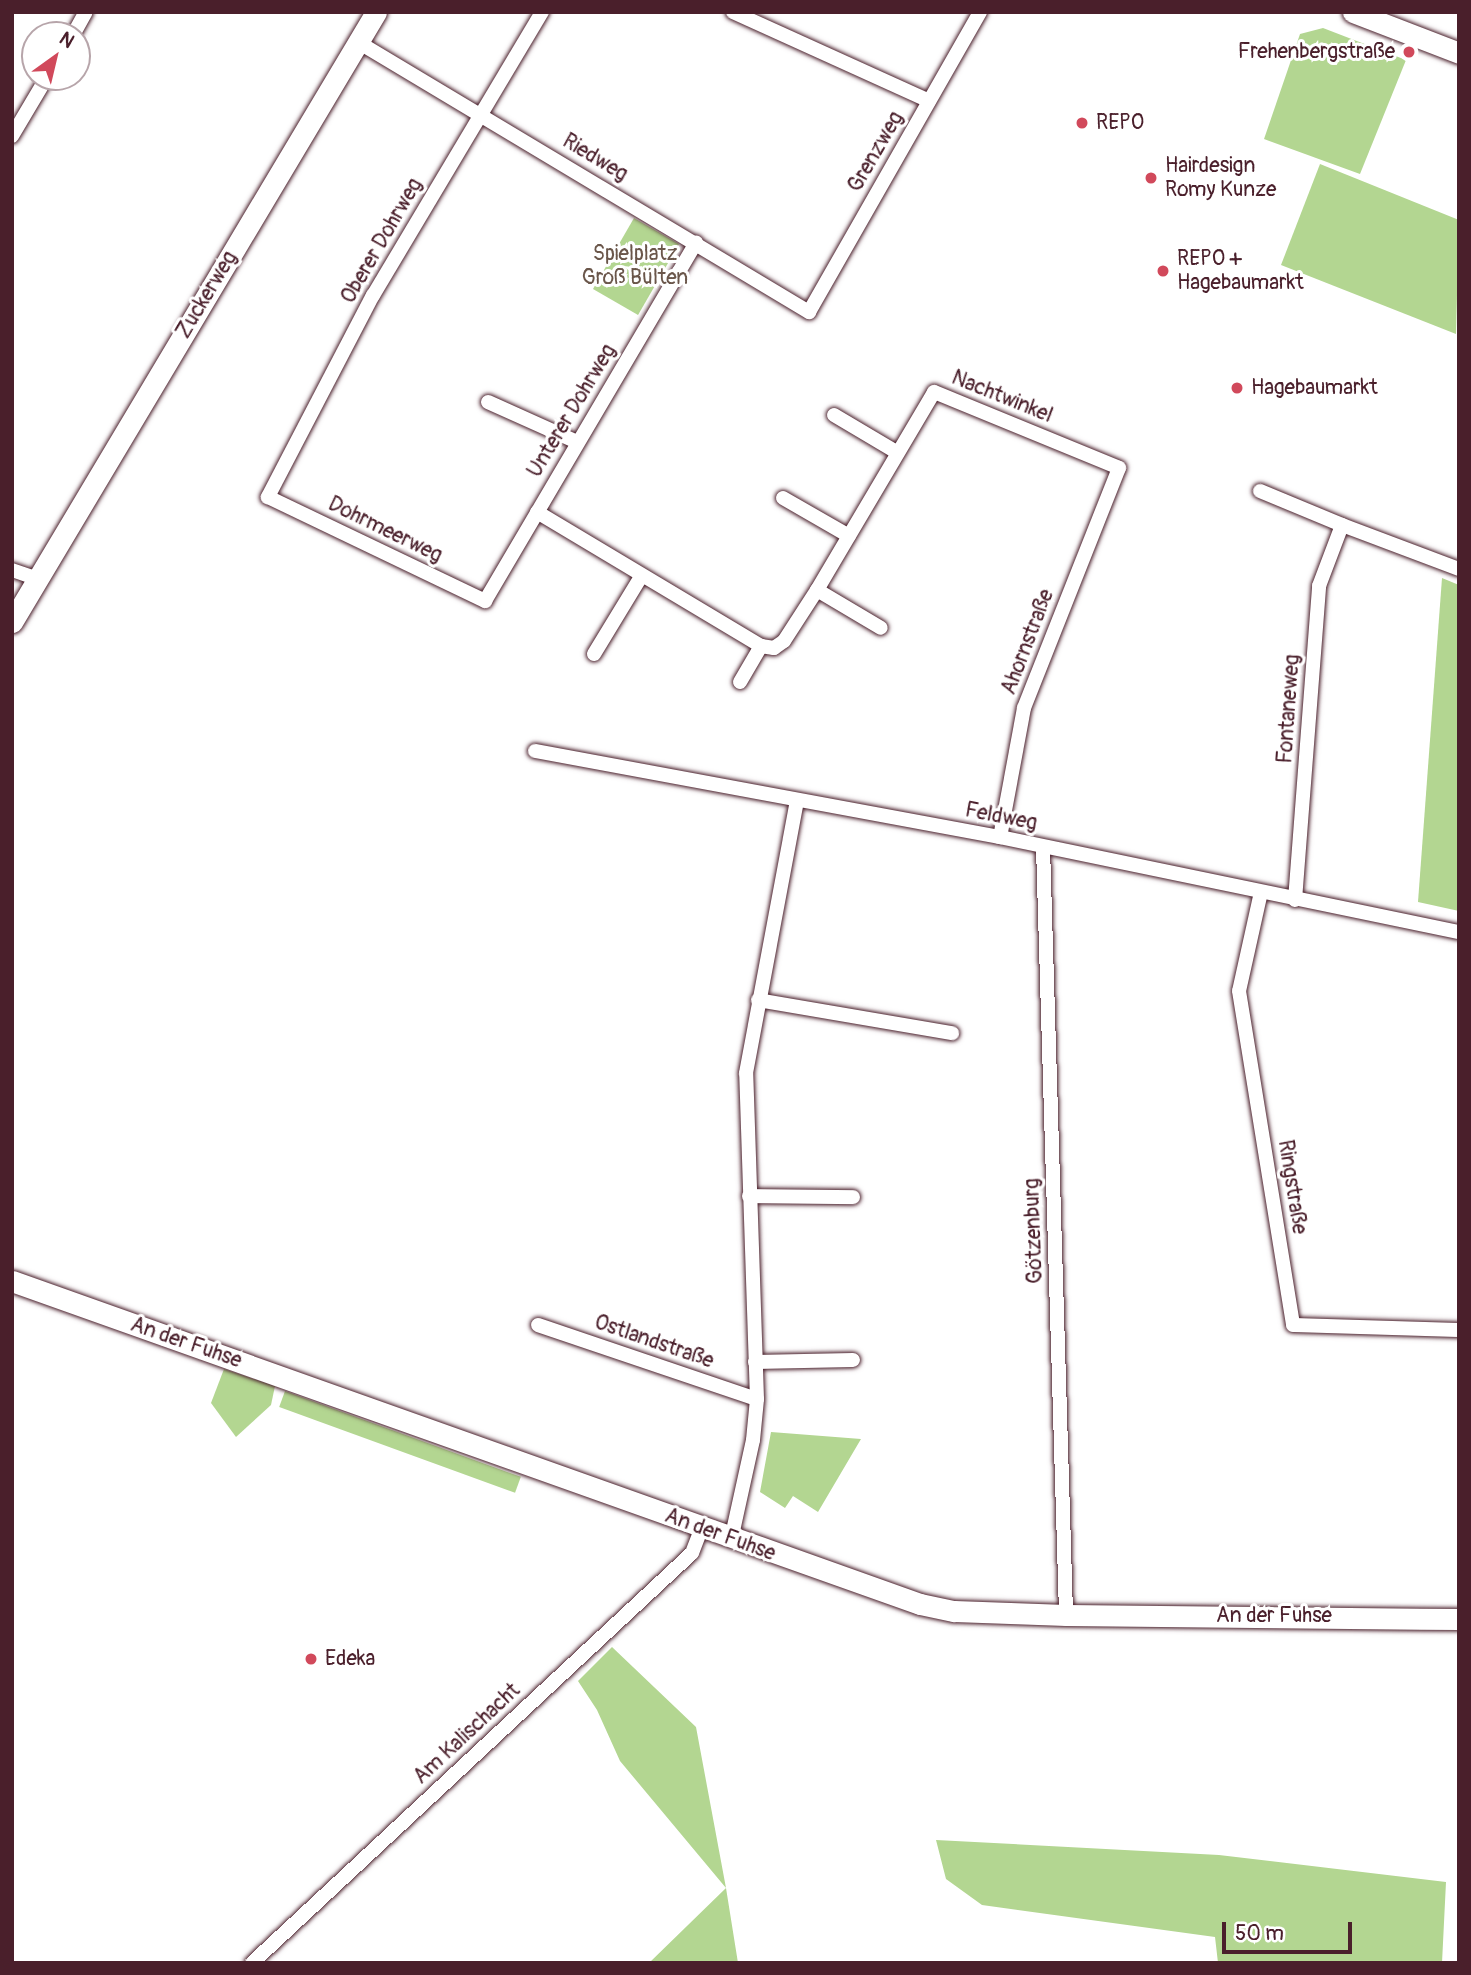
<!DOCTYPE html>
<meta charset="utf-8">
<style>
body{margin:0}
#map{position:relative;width:1471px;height:1975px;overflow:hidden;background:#fff;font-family:Pangolin,sans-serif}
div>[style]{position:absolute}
.green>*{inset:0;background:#b3d691;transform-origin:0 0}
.roads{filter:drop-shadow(0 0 2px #4a1f2b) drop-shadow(0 0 2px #4a1f2b)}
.street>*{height:14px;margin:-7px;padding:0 7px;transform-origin:7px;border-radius:7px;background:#fff}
.secondary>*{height:21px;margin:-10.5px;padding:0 10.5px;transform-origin:10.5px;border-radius:10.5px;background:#fff}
.dots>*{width:19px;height:19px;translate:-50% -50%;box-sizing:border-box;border:4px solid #fff;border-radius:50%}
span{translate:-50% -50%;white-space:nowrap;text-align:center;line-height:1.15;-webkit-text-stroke:6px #fff;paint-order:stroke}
.poi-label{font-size:21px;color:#4a1f2b}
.right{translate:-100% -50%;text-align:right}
.left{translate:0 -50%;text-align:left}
.street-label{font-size:21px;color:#4a1f2b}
.park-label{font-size:21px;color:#6a564a}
.frame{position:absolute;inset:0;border:14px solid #4a1f2b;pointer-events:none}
.north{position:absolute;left:21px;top:21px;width:70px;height:70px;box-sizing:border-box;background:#fff;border:2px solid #b7a5aa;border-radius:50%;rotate:34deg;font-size:19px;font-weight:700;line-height:28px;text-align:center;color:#4a1f2b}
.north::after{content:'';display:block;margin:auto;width:24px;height:32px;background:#d1495b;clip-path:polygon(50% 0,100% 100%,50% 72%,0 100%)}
.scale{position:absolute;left:1222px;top:1922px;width:130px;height:32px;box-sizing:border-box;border:4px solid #4a1f2b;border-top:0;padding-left:9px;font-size:21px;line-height:24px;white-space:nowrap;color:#4a1f2b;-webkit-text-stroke:5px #fff;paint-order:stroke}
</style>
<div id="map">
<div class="green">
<div style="clip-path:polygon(1323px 28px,1406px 60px,1360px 174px,1264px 139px,1300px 34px)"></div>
<div style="clip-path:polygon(1320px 164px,1459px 220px,1456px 334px,1281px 265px)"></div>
<div style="left:634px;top:218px;width:52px;height:82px;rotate:30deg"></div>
<div style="clip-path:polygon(1442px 578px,1459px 585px,1459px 911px,1418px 902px)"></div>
<div style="clip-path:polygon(224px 1369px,275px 1386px,271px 1405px,236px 1437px,211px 1403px)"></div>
<div style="left:285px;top:1391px;width:251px;height:17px;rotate:20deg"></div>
<div style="clip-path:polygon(771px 1432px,861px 1439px,818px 1512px,793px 1496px,785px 1508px,760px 1492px)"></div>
<div style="clip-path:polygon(612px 1647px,696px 1727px,726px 1888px,738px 1963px,649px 1963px,726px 1888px,620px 1761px,597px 1710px,578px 1681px)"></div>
<div style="clip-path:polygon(936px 1840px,1219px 1855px,1446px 1882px,1442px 1963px,1218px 1963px,1215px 1937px,982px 1905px,946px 1879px)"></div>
</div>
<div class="roads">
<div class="street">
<div style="left:542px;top:12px;width:330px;rotate:120.8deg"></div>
<div style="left:373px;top:295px;width:228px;rotate:117.5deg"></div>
<div style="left:268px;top:497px;width:241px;rotate:25.6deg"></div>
<div style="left:485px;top:601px;width:416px;rotate:-59.5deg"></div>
<div style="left:733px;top:12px;width:215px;rotate:24.4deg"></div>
<div style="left:73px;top:35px;width:26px;rotate:-61deg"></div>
<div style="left:358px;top:42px;width:526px;rotate:30.91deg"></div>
<div style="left:809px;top:312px;width:345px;rotate:-60.3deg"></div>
<div style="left:12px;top:136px;width:69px;rotate:-59.3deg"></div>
<div style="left:488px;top:402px;width:98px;rotate:24.2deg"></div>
<div style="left:834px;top:415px;width:74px;rotate:30.7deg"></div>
<div style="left:1260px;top:491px;width:89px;rotate:22.5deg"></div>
<div style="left:783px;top:498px;width:76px;rotate:29.9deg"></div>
<div style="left:537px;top:512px;width:261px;rotate:30.9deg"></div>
<div style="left:761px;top:646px;width:13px;rotate:9deg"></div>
<div style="left:774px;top:648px;width:12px;rotate:-35deg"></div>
<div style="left:784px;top:641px;width:61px;rotate:-57.1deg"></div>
<div style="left:817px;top:590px;width:230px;rotate:-59.4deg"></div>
<div style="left:934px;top:392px;width:200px;rotate:22.3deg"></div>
<div style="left:1119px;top:468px;width:258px;rotate:111.6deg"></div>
<div style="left:1024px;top:708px;width:131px;rotate:100.5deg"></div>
<div style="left:12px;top:570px;width:28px;rotate:19deg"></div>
<div style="left:817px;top:590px;width:74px;rotate:30.7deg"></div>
<div style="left:594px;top:654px;width:92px;rotate:-58.7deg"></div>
<div style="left:740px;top:682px;width:42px;rotate:-59.7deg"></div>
<div style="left:535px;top:751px;width:473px;rotate:10.5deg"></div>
<div style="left:1000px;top:837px;width:469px;rotate:11.7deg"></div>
<div style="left:1043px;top:847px;width:768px;rotate:88.28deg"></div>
<div style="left:1261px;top:892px;width:101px;rotate:102.5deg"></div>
<div style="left:1239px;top:991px;width:338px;rotate:80.8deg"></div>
<div style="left:1293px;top:1325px;width:166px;rotate:1.7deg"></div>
<div style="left:1295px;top:900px;width:315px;rotate:-85.6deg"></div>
<div style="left:1319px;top:586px;width:65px;rotate:-69.3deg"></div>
<div style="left:1342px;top:525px;width:125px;rotate:20.6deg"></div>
<div style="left:758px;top:1000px;width:197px;rotate:9.7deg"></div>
<div style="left:749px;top:1196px;width:104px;rotate:0.6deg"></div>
<div style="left:538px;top:1325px;width:231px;rotate:18.7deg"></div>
<div style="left:755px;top:1362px;width:98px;rotate:-1.2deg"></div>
<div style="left:731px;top:1540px;width:102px;rotate:-77.6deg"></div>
<div style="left:753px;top:1440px;width:41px;rotate:-84.4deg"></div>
<div style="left:757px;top:1399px;width:326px;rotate:-91.9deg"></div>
<div style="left:746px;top:1073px;width:277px;rotate:-79.4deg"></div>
<div style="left:252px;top:1963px;width:601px;rotate:-42.98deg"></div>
<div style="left:692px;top:1553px;width:26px;rotate:-69deg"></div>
</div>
<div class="secondary">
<div style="left:1353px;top:12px;width:114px;rotate:21.1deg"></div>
<div style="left:12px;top:622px;width:710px;rotate:-59.17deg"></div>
<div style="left:12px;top:1281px;width:964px;rotate:19.58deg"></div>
<div style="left:920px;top:1604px;width:35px;rotate:12deg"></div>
<div style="left:954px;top:1611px;width:112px;rotate:2deg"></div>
<div style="left:1066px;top:1615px;width:393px;rotate:0.6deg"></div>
</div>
</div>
<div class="dots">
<div style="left:1409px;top:52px;background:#d1495b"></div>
<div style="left:1082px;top:123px;background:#d1495b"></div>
<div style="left:1151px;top:178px;background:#d1495b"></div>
<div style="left:1163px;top:271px;background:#d1495b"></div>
<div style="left:1237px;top:388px;background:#d1495b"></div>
<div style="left:311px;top:1659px;background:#d1495b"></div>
</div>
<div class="poi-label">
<span class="right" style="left:1395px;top:52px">Frehenbergstraße</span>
<span class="left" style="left:1096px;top:123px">REPO</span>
<span class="left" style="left:1165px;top:178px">Hairdesign<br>Romy Kunze</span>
<span class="left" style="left:1177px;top:271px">REPO +<br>Hagebaumarkt</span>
<span class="left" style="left:1251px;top:388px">Hagebaumarkt</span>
<span class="left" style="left:325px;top:1659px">Edeka</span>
</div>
<div class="street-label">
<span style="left:876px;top:152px;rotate:-60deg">Grenzweg</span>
<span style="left:595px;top:158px;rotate:31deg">Riedweg</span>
<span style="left:382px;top:241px;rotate:-60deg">Oberer Dohrweg</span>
<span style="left:207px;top:295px;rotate:-59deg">Zuckerweg</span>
<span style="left:1002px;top:397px;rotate:22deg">Nachtwinkel</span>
<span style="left:572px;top:411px;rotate:-59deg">Unterer Dohrweg</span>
<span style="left:385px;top:530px;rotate:26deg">Dohrmeerweg</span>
<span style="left:1028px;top:642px;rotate:-69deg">Ahornstraße</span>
<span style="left:1289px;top:709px;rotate:-86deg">Fontaneweg</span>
<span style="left:1001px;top:817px;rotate:11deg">Feldweg</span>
<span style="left:1292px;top:1187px;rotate:81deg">Ringstraße</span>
<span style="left:1034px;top:1231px;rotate:-92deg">Götzenburg</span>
<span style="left:654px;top:1342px;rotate:19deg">Ostlandstraße</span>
<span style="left:186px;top:1343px;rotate:19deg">An der Fuhse</span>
<span style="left:720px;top:1535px;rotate:20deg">An der Fuhse</span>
<span style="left:1274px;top:1616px">An der Fuhse</span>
<span style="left:467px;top:1734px;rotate:-43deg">Am Kalischacht</span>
</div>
<div class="park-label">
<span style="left:635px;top:266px">Spielplatz<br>Groß Bülten</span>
</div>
<div class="frame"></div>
<div class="north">N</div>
<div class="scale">50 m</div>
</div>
